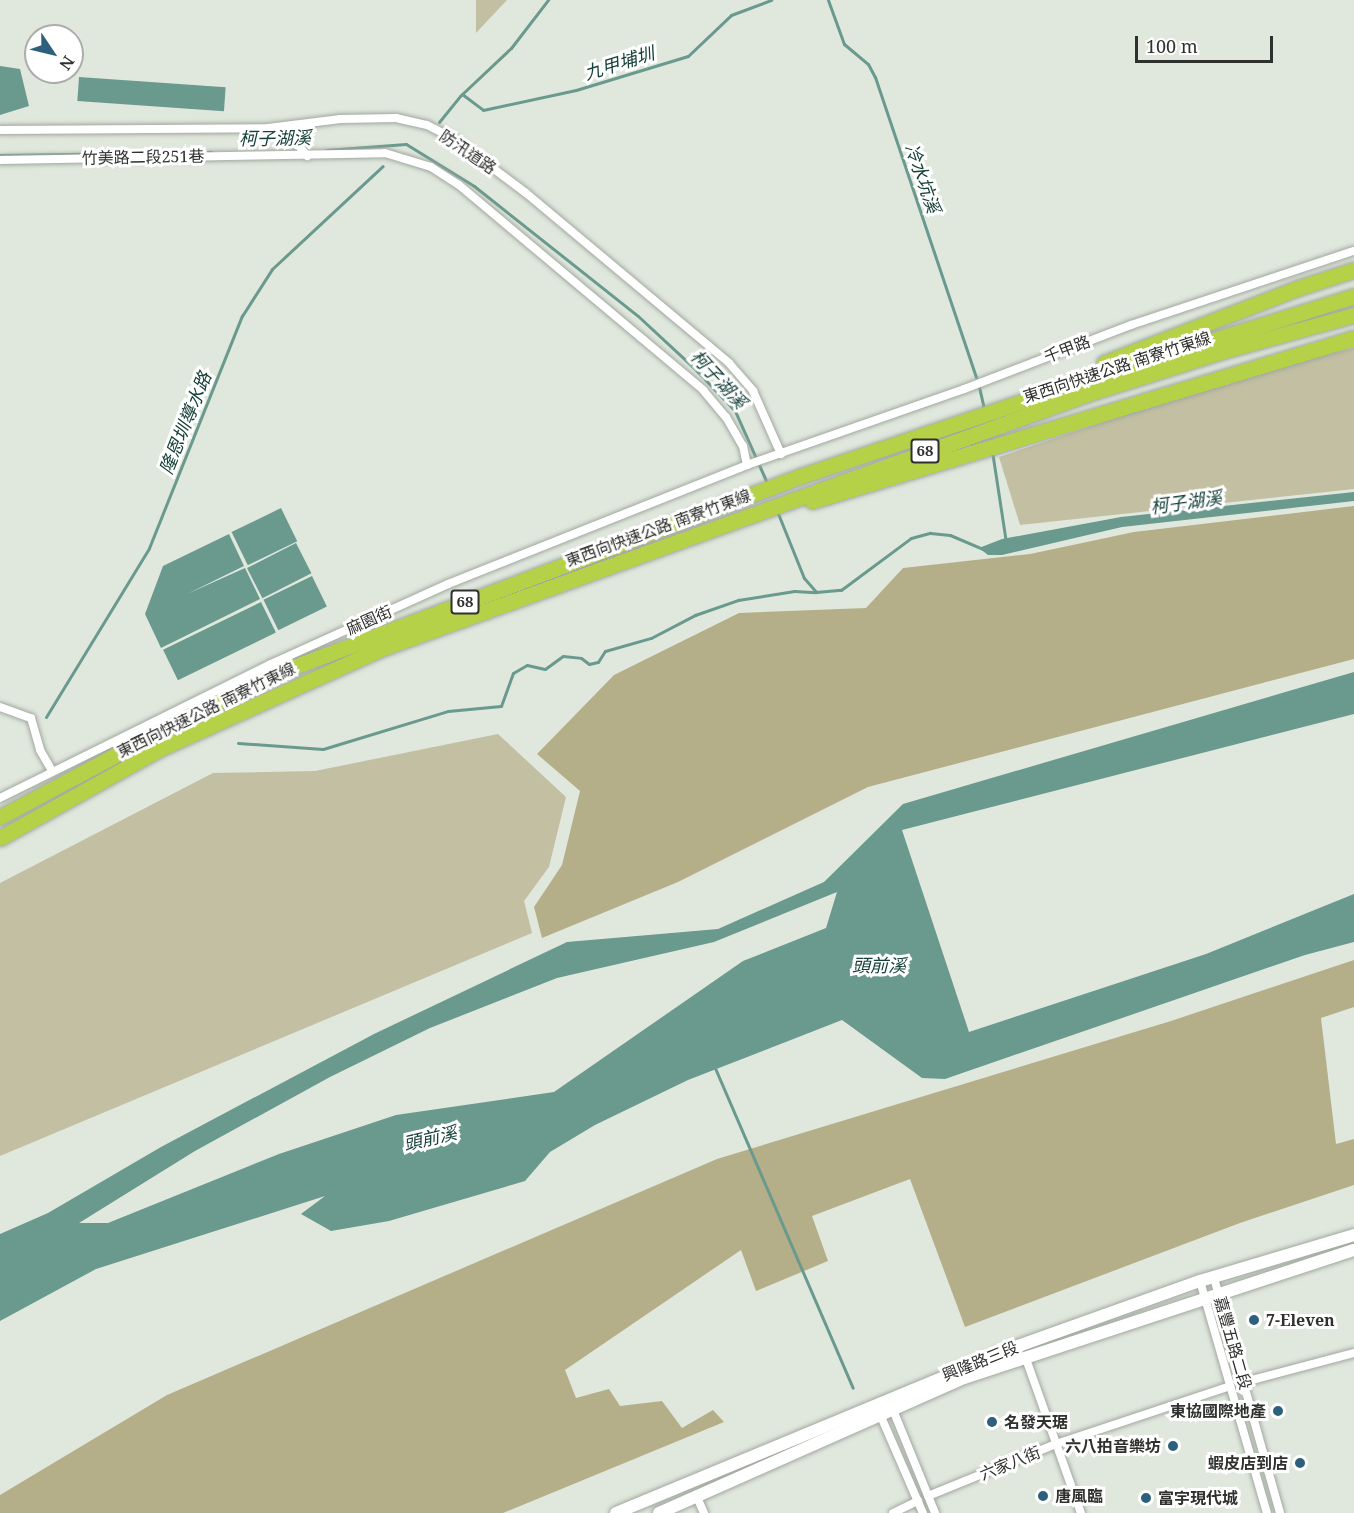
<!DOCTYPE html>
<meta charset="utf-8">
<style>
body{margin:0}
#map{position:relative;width:1354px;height:1513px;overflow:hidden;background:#e0e8de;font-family:"Noto Serif","Noto Sans TC",serif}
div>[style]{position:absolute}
.green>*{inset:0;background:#c3bfa2}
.forest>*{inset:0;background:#b4af88}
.water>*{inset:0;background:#6a998d;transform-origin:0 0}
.stream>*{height:3px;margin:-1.5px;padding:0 1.5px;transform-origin:1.5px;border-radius:1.5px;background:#6a998d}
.roads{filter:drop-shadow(0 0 2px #a1a89f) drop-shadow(0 0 2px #a1a89f)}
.street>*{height:8px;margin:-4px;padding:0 4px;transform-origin:4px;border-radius:4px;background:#fff}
.secondary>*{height:12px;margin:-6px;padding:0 6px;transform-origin:6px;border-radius:6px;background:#fff}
.highway>*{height:15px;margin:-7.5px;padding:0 7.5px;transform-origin:7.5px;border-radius:7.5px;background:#b4d147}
.dots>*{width:16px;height:16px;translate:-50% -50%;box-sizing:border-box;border:3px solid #fff;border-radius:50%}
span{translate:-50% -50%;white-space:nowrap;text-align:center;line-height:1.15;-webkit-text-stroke:6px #fff;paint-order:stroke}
.shield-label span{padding:2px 4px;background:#fff;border:2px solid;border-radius:4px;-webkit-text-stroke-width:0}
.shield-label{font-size:15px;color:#2f312e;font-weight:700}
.street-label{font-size:16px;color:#2f312e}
.poi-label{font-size:16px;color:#2f312e;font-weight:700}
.left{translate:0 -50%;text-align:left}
.right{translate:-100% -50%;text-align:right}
.water-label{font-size:18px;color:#164138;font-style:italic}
.north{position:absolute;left:24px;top:24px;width:60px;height:60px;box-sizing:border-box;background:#fff;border:2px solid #acadab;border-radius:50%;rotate:125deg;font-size:16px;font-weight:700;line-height:24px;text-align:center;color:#2f312e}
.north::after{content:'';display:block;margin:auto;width:21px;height:27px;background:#2c607c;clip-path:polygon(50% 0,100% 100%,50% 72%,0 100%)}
.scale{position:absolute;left:1135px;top:36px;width:138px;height:27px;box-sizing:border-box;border:3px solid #2f312e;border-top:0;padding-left:8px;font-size:18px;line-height:21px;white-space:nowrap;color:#2f312e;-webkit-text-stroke:4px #fff;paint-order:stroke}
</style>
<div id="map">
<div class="green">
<div style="clip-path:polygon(476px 0,507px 0,476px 33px)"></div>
<div style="clip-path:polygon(1354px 348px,1354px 489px,1020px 525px,999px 457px,1260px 370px)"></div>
<div style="clip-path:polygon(498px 734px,566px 797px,549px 867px,524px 901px,532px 933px,0 1156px,0 883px,213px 773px,315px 771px)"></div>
</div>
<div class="forest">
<div style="clip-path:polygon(1354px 506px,1354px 659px,868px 787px,678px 882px,542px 938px,534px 907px,562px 865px,580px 791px,537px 754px,614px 675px,739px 613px,866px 608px,903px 568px,1030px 554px,1134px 532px)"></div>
<div style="clip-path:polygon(1354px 960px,1354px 1007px,1321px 1018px,1336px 1144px,1354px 1139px,1354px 1185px,1240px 1223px,965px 1327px,910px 1179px,812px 1216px,828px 1261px,756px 1291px,741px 1250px,565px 1370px,576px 1398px,609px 1389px,620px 1406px,662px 1401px,682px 1428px,713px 1410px,724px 1422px,503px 1513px,0 1513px,0 1495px,167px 1395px,717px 1159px,1171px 1021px)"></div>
</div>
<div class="water">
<div style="clip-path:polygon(0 66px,20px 69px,29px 106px,0 115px)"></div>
<div style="left:79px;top:77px;width:147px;height:24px;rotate:4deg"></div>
<div style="clip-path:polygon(1354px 492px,1354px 501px,1122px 527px,1002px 555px,988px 555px,979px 548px,1002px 539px,1121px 517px)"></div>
<div style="left:281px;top:508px;width:37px;height:55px;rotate:64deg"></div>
<div style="clip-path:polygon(229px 534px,244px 566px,187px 594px,245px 568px,260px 599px,161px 648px,145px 614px,163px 566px)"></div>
<div style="left:296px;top:543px;width:34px;height:55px;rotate:63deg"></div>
<div style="left:312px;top:576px;width:34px;height:54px;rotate:64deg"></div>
<div style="left:261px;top:602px;width:34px;height:109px;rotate:64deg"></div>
<div style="clip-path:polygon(evenodd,1354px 672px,1354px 714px,902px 830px,969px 1032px,1206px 954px,1354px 894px,1354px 942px,1305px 955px,945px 1079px,922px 1078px,842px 1020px,688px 1080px,595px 1125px,550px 1152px,525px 1181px,389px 1221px,331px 1231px,301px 1214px,325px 1196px,96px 1269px,0 1321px,0 1234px,48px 1213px,161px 1147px,374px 1034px,567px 942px,718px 929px,824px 882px,903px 804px,1354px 672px,837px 892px,826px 928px,743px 961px,554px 1092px,396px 1115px,279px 1154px,108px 1223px,79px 1223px,195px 1151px,330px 1077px,430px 1028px,557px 978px,714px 942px,837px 892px)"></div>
</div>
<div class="stream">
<div style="left:828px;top:0;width:47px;rotate:70deg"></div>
<div style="left:844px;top:44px;width:31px;rotate:40deg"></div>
<div style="left:868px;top:64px;width:15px;rotate:62deg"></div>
<div style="left:875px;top:77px;width:317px;rotate:71.4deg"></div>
<div style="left:462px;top:94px;width:26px;rotate:37deg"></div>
<div style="left:483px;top:110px;width:95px;rotate:-12.1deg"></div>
<div style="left:576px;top:90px;width:117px;rotate:-16.9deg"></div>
<div style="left:688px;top:56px;width:59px;rotate:-43.6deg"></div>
<div style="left:731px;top:15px;width:43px;rotate:-20.6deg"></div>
<div style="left:439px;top:122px;width:33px;rotate:-51deg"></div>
<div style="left:460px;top:96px;width:70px;rotate:-43.3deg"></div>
<div style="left:511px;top:48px;width:61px;rotate:-52.4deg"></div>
<div style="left:326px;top:150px;width:80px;rotate:-4.3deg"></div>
<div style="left:406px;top:144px;width:80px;rotate:31.7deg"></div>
<div style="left:474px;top:186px;width:209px;rotate:38.4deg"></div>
<div style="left:638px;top:316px;width:74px;rotate:42.8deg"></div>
<div style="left:692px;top:366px;width:62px;rotate:46.3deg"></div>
<div style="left:735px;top:411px;width:79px;rotate:66deg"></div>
<div style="left:0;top:155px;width:211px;rotate:-0.8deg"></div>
<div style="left:979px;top:387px;width:23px;rotate:77deg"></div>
<div style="left:992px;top:451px;width:92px;rotate:81.3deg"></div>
<div style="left:777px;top:511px;width:72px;rotate:68.1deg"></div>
<div style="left:804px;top:578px;width:18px;rotate:49deg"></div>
<div style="left:816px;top:592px;width:25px;rotate:-5deg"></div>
<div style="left:841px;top:590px;width:87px;rotate:-36.6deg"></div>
<div style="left:911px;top:538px;width:20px;rotate:-15deg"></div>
<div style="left:930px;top:533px;width:20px;rotate:6deg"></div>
<div style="left:950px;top:535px;width:36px;rotate:23deg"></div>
<div style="left:46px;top:717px;width:198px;rotate:-58.6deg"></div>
<div style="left:149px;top:548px;width:250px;rotate:-68.2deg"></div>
<div style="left:242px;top:316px;width:56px;rotate:-57.4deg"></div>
<div style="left:272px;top:269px;width:151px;rotate:-42.9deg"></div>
<div style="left:238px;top:743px;width:85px;rotate:4deg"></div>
<div style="left:323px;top:749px;width:131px;rotate:-16.9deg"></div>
<div style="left:448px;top:711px;width:53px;rotate:-5.4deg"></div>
<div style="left:501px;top:706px;width:35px;rotate:-70deg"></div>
<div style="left:513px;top:673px;width:16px;rotate:-30deg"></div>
<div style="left:527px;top:665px;width:18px;rotate:13deg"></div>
<div style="left:545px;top:669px;width:22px;rotate:-36deg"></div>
<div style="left:563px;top:656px;width:18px;rotate:6deg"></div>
<div style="left:581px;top:658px;width:10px;rotate:37deg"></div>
<div style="left:589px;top:664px;width:9px;rotate:-13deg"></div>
<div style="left:598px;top:662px;width:13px;rotate:-58deg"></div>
<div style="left:605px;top:651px;width:48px;rotate:-15.8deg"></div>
<div style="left:651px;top:638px;width:50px;rotate:-27.6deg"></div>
<div style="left:695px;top:615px;width:46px;rotate:-19.2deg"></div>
<div style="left:738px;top:600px;width:57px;rotate:-9.1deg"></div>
<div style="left:794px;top:591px;width:22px;rotate:3deg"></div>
<div style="left:715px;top:1068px;width:348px;rotate:66.7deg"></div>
</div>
<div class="roads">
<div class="street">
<div style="left:283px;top:127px;width:38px;rotate:50deg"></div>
<div style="left:0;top:130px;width:268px;rotate:-0.4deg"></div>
<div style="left:268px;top:128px;width:73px;rotate:-7.1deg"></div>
<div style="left:340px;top:119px;width:56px;rotate:-1deg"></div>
<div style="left:396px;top:118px;width:32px;rotate:13deg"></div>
<div style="left:427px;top:125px;width:30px;rotate:27deg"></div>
<div style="left:454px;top:139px;width:90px;rotate:36.9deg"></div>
<div style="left:526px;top:193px;width:265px;rotate:39.9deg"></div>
<div style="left:729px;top:363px;width:37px;rotate:49deg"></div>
<div style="left:753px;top:391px;width:69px;rotate:66deg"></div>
<div style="left:0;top:160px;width:385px;rotate:-1deg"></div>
<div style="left:385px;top:153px;width:48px;rotate:16.9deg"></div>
<div style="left:431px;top:167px;width:33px;rotate:33deg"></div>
<div style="left:459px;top:185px;width:319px;rotate:40deg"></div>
<div style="left:703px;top:390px;width:35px;rotate:50deg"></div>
<div style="left:726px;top:417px;width:34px;rotate:60deg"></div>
<div style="left:743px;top:446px;width:19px;rotate:78deg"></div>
<div style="left:0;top:707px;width:33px;rotate:20deg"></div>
<div style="left:31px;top:718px;width:33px;rotate:74deg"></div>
<div style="left:40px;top:750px;width:24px;rotate:60deg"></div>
<div style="left:0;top:798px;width:302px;rotate:-26.3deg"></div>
<div style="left:271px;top:664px;width:194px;rotate:-24.3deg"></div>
<div style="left:448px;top:584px;width:322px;rotate:-21.7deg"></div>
<div style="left:747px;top:465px;width:230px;rotate:-19.3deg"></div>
<div style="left:964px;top:389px;width:179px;rotate:-21deg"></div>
<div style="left:1131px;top:325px;width:235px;rotate:-18.4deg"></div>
<div style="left:1214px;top:1278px;width:244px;rotate:74.3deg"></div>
<div style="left:1200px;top:1281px;width:241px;rotate:73.9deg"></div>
<div style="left:1025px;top:1356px;width:167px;rotate:70.4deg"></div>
<div style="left:1244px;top:1382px;width:114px;rotate:-14.8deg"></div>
<div style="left:891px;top:1405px;width:117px;rotate:67.8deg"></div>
<div style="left:879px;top:1412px;width:110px;rotate:66.5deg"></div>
<div style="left:696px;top:1495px;width:20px;rotate:66deg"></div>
<div style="left:928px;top:1496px;width:138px;rotate:-22.1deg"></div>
<div style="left:1056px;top:1444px;width:183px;rotate:-18.4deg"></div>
<div style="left:893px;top:1513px;width:28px;rotate:-26deg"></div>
</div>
<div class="secondary">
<div style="left:616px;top:1513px;width:438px;rotate:-22.5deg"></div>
<div style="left:1021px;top:1345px;width:190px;rotate:-19.7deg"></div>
<div style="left:1200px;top:1281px;width:161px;rotate:-16.6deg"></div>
<div style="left:659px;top:1513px;width:334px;rotate:-23.9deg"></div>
<div style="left:964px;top:1378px;width:410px;rotate:-18.2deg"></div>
</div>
<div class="highway">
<div style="left:1104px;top:363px;width:208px;rotate:-21.1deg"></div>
<div style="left:1298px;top:288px;width:59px;rotate:-17.8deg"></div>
<div style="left:812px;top:501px;width:566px;rotate:-16.74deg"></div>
<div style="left:0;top:817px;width:216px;rotate:-28.2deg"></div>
<div style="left:190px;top:715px;width:103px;rotate:-25.3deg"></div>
<div style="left:283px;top:671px;width:553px;rotate:-20.63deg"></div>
<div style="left:801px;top:476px;width:294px;rotate:-18.6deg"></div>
<div style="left:1080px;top:382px;width:287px;rotate:-17.4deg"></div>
<div style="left:0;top:838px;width:182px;rotate:-29.2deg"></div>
<div style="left:159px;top:749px;width:246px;rotate:-24.3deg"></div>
<div style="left:383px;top:648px;width:755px;rotate:-19.83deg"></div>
<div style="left:1093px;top:392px;width:136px;rotate:-17.5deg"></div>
<div style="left:1223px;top:351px;width:136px;rotate:-15.4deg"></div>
</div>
</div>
<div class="dots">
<div style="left:1254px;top:1320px;background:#2c607c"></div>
<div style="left:1278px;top:1411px;background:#2c607c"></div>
<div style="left:992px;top:1422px;background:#2c607c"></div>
<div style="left:1173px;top:1446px;background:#2c607c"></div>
<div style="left:1300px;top:1463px;background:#2c607c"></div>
<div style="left:1043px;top:1496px;background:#2c607c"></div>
<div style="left:1146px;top:1498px;background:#2c607c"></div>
</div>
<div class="shield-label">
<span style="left:925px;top:451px">68</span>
<span style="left:465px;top:602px">68</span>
</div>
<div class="street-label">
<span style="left:468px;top:152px;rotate:34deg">防汛道路</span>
<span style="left:143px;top:157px;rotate:-1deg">竹美路二段251巷</span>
<span style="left:1067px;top:349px;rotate:-21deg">千甲路</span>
<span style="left:1117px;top:367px;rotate:-18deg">東西向快速公路 南寮竹東線</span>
<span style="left:658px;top:528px;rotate:-20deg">東西向快速公路 南寮竹東線</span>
<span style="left:369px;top:620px;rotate:-24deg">麻園街</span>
<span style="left:206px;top:710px;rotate:-26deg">東西向快速公路 南寮竹東線</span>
<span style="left:1233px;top:1343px;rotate:74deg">嘉豐五路二段</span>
<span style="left:980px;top:1361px;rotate:-22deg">興隆路三段</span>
<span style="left:1010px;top:1463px;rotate:-22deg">六家八街</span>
</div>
<div class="poi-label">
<span class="left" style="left:1266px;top:1320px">7-Eleven</span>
<span class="right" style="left:1266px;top:1411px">東協國際地產</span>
<span class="left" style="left:1004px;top:1422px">名發天琚</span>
<span class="right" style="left:1161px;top:1446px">六八拍音樂坊</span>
<span class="right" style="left:1288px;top:1463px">蝦皮店到店</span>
<span class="left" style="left:1055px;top:1496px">唐風臨</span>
<span class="left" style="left:1158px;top:1498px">富宇現代城</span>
</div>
<div class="water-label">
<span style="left:619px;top:63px;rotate:-17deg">九甲埔圳</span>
<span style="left:275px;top:138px;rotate:-1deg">柯子湖溪</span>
<span style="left:923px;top:178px;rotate:71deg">冷水坑溪</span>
<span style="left:719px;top:379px;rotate:47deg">柯子湖溪</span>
<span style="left:185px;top:423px;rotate:-68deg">隆恩圳導水路</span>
<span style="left:1186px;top:502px;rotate:-8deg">柯子湖溪</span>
<span style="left:879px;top:965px">頭前溪</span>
<span style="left:430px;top:1138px;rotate:-13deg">頭前溪</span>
</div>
<div class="north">N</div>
<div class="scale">100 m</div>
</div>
